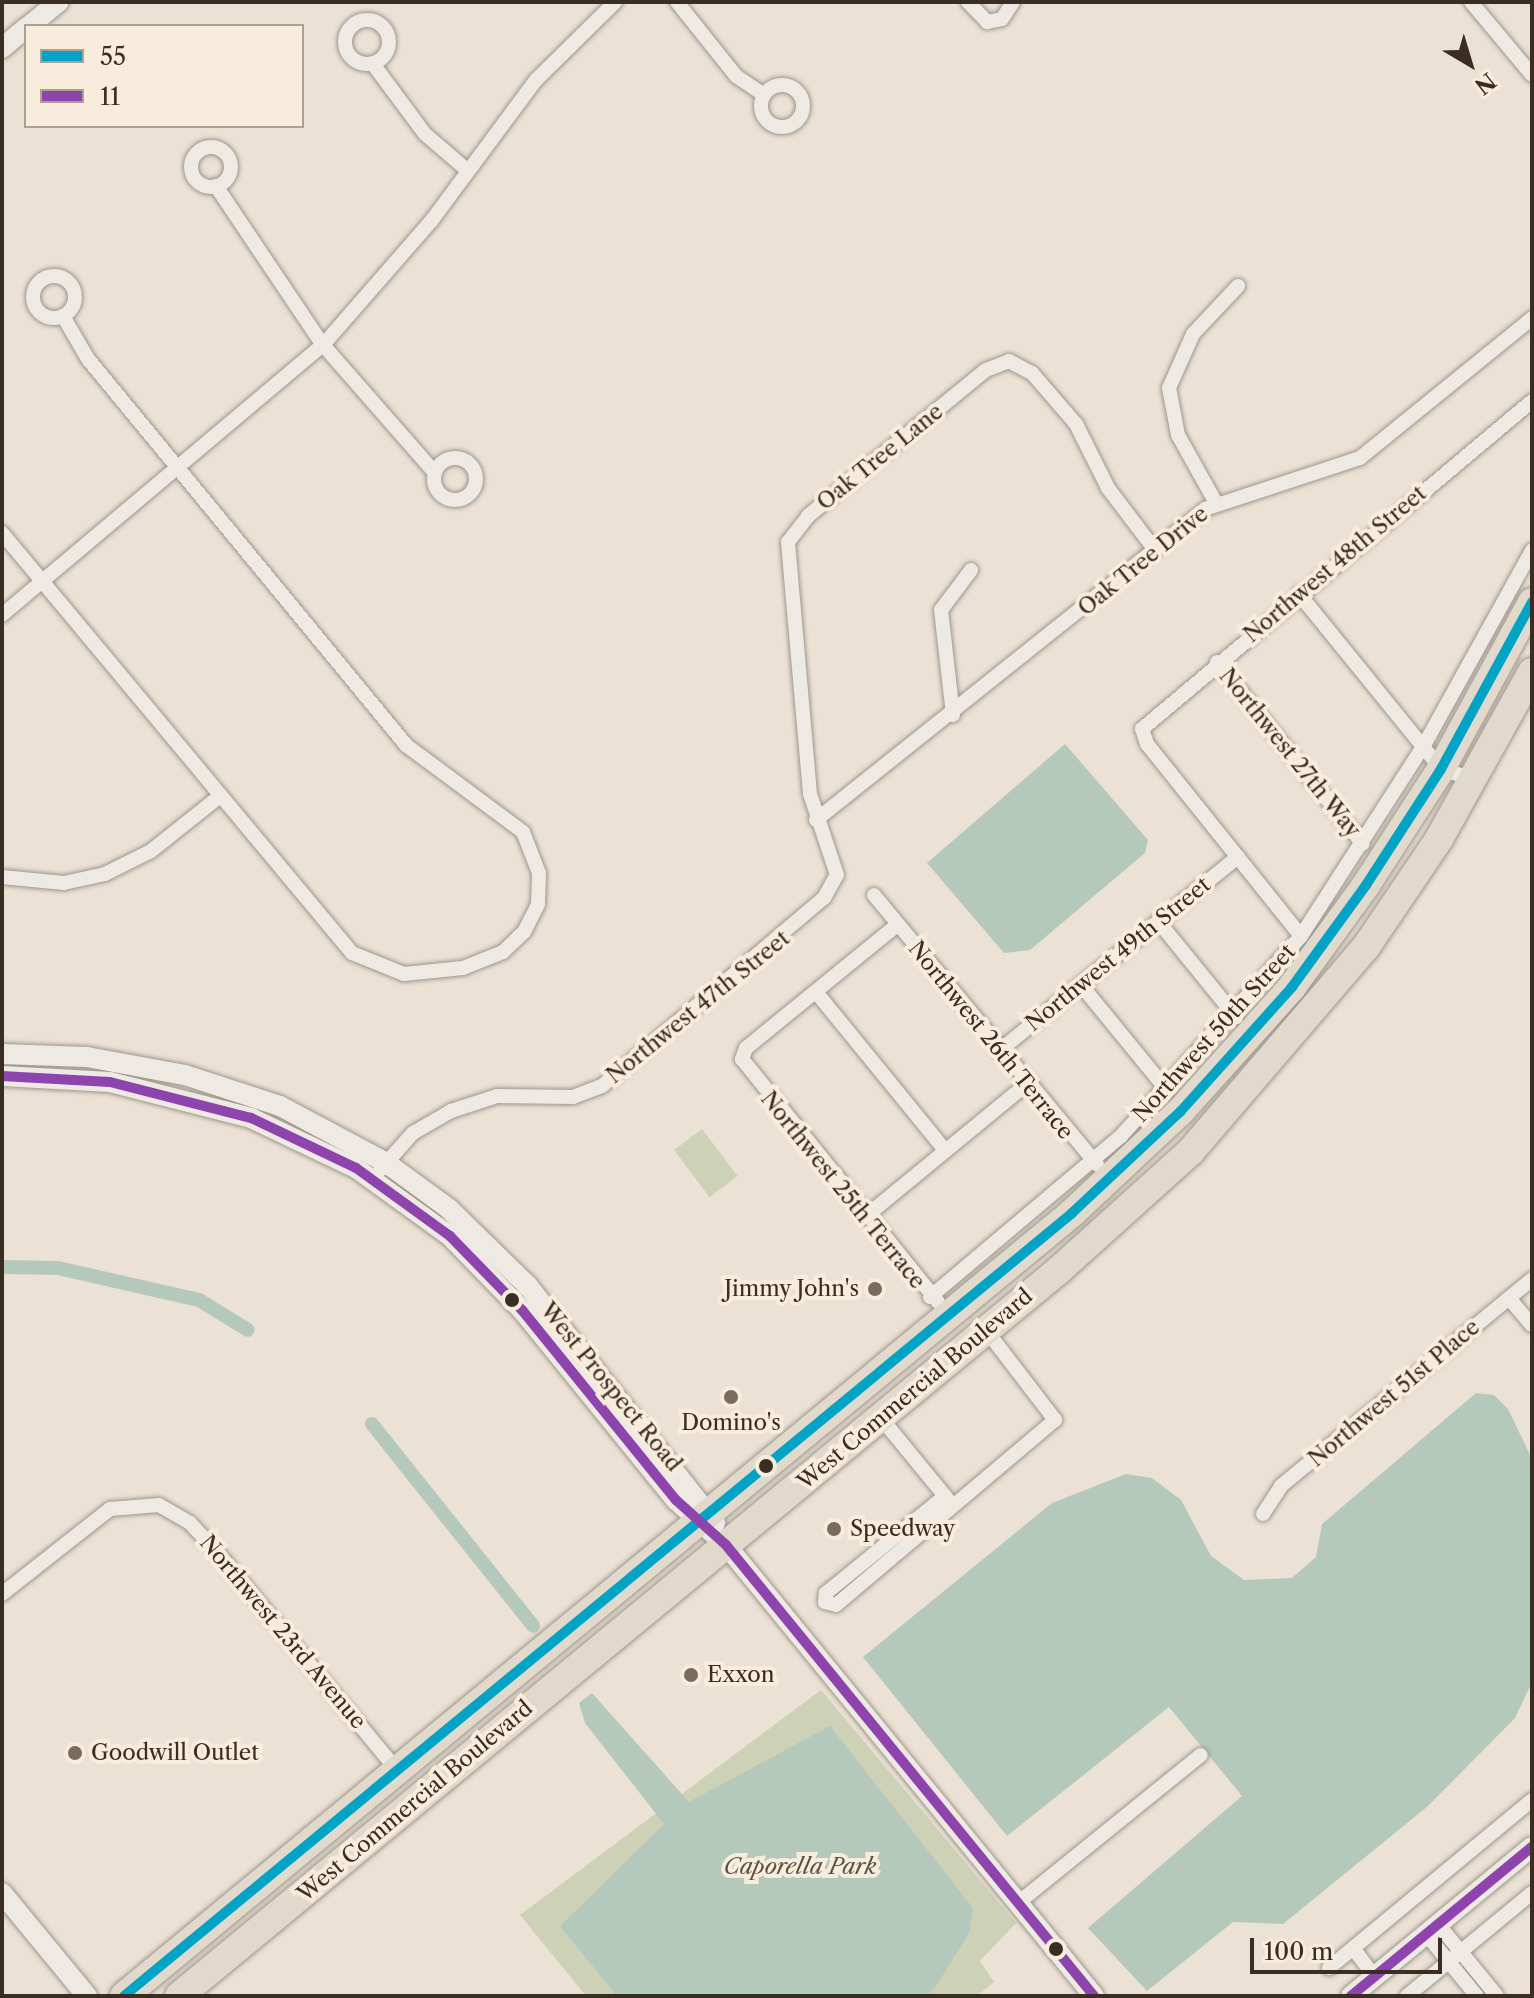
<!DOCTYPE html>
<style>
body{margin:0}
#map{position:relative;width:1534px;height:1998px;overflow:hidden;background:#ebe1d4;font-family:"Libre Caslon Text",serif}
div>[style]{position:absolute}
.green>*{inset:0;background:#cdd1b6;transform-origin:0 0}
.water>*{inset:0;background:#b4c9bc}
.canal>*{height:14px;margin:-7px;padding:0 7px;transform-origin:7px;border-radius:7px;background:#b4c9bc}
.roads{filter:drop-shadow(0 0 2px #9e978e) drop-shadow(0 0 2px #9e978e)}
.street>*{height:14px;margin:-7px;padding:0 7px;transform-origin:7px;border-radius:7px;background:#eeeae3}
.street>.ring{margin:-7px;padding:0;box-sizing:content-box;background:none;border:14px solid #eeeae3;border-radius:50%}
.secondary>*{height:20px;margin:-10px;padding:0 10px;transform-origin:10px;border-radius:10px;background:#eeeae3}
.highway>*{height:28px;margin:-14px;padding:0 14px;transform-origin:14px;border-radius:14px;background:#e2d9cd}
.bus-1>*{height:10px;margin:-5px;padding:0 5px;transform-origin:5px;border-radius:5px;background:#03a3c5}
.bus-2>*{height:10px;margin:-5px;padding:0 5px;transform-origin:5px;border-radius:5px;background:#8e44ad}
.dots>*{width:22px;height:22px;translate:-50% -50%;box-sizing:border-box;border:4px solid #f8ecdd;border-radius:50%}
span{translate:-50% -50%;white-space:nowrap;text-align:center;line-height:1.15;-webkit-text-stroke:8px #f8ecdd;paint-order:stroke}
.street-label{font-size:22px;color:#3a2d21}
.poi-label{font-size:22px;color:#3a2d21}
.right{translate:-100% -50%;text-align:right}
.left{translate:0 -50%;text-align:left}
.park-label{font-size:22px;color:#595340;font-style:italic}
.frame{position:absolute;inset:0;border:4px solid #3a2d21;pointer-events:none}
.legend{position:absolute;left:24px;top:24px;width:280px;height:104px;box-sizing:border-box;background:#f8ecdd;border:2px solid #aca092;margin:0;padding:10px 14px;list-style:none;font-size:24px;color:#3a2d21}
.legend li{display:flex;align-items:center;gap:16px;height:40px}
.legend b{width:40px;border:2px solid #aca092}
.north{position:absolute;left:1430px;top:24px;width:80px;height:80px;-webkit-text-stroke:6px #f8ecdd;paint-order:stroke;rotate:142deg;font-size:22px;font-weight:700;line-height:32px;text-align:center;color:#3a2d21}
.north::after{content:'';display:block;margin:auto;width:28px;height:36px;background:#3a2d21;clip-path:polygon(50% 0,100% 100%,50% 72%,0 100%)}
.scale{position:absolute;left:1250px;top:1938px;width:192px;height:36px;box-sizing:border-box;border:4px solid #3a2d21;border-top:0;padding-left:10px;font-size:24px;line-height:28px;white-space:nowrap;color:#3a2d21;-webkit-text-stroke:6px #f8ecdd;paint-order:stroke}
</style>
<div id="map">
<div class="green">
<div style="left:702px;top:1129px;width:59px;height:35px;rotate:53deg"></div>
<div style="clip-path:polygon(821px 1690px,1016px 1923px,980px 1961px,994px 1982px,977px 1996px,586px 1996px,520px 1915px)"></div>
</div>
<div class="water">
<div style="clip-path:polygon(1065px 744px,1148px 840px,1145px 853px,1030px 950px,1004px 953px,927px 863px)"></div>
<div style="clip-path:polygon(1476px 1393px,1494px 1395px,1508px 1409px,1532px 1459px,1532px 1682px,1515px 1718px,1428px 1806px,1283px 1924px,1233px 1922px,1147px 1991px,1088px 1928px,1242px 1796px,1169px 1707px,1007px 1836px,863px 1657px,1052px 1503px,1126px 1474px,1152px 1478px,1181px 1500px,1211px 1556px,1244px 1580px,1292px 1578px,1316px 1557px,1322px 1524px)"></div>
<div style="clip-path:polygon(592px 1693px,689px 1802px,830px 1726px,973px 1908px,969px 1933px,936px 1986px,926px 1996px,617px 1996px,560px 1926px,664px 1824px,585px 1723px,579px 1703px)"></div>
</div>
<div class="canal">
<div style="left:2px;top:1267px;width:56px;rotate:1deg"></div>
<div style="left:58px;top:1268px;width:145px;rotate:12.8deg"></div>
<div style="left:199px;top:1300px;width:57px;rotate:31.5deg"></div>
<div style="left:372px;top:1424px;width:258px;rotate:51.4deg"></div>
</div>
<div class="roads">
<div class="street">
<div style="left:677px;top:2px;width:95px;rotate:51.4deg"></div>
<div style="left:736px;top:76px;width:34px;rotate:34deg"></div>
<div style="left:968px;top:2px;width:28px;rotate:46deg"></div>
<div style="left:987px;top:22px;width:15px;rotate:-11deg"></div>
<div style="left:1002px;top:19px;width:20px;rotate:-57deg"></div>
<div style="left:1471px;top:2px;width:95px;rotate:50.1deg"></div>
<div class="ring" style="left:345px;top:20px;width:30px;height:30px"></div>
<div style="left:373px;top:64px;width:87px;rotate:53.4deg"></div>
<div style="left:425px;top:134px;width:55px;rotate:40.6deg"></div>
<div class="ring" style="left:761px;top:85px;width:28px;height:28px"></div>
<div class="ring" style="left:191px;top:147px;width:26px;height:26px"></div>
<div style="left:216px;top:186px;width:192px;rotate:56.1deg"></div>
<div style="left:323px;top:345px;width:166px;rotate:-48.9deg"></div>
<div style="left:432px;top:220px;width:174px;rotate:-53.4deg"></div>
<div style="left:536px;top:80px;width:111px;rotate:-44.6deg"></div>
<div class="ring" style="left:33px;top:276px;width:28px;height:28px"></div>
<div class="ring" style="left:434px;top:458px;width:28px;height:28px"></div>
<div style="left:1216px;top:503px;width:78px;rotate:-119.2deg"></div>
<div style="left:1178px;top:435px;width:48px;rotate:-100.8deg"></div>
<div style="left:1169px;top:388px;width:59px;rotate:-66deg"></div>
<div style="left:1193px;top:334px;width:66px;rotate:-46.8deg"></div>
<div style="left:2px;top:533px;width:547px;rotate:50.19deg"></div>
<div style="left:352px;top:953px;width:56px;rotate:22deg"></div>
<div style="left:404px;top:974px;width:59px;rotate:-5.8deg"></div>
<div style="left:463px;top:968px;width:43px;rotate:-21.8deg"></div>
<div style="left:503px;top:952px;width:29px;rotate:-44deg"></div>
<div style="left:524px;top:932px;width:31px;rotate:-63deg"></div>
<div style="left:538px;top:904px;width:31px;rotate:-88deg"></div>
<div style="left:539px;top:873px;width:44px;rotate:-111.3deg"></div>
<div style="left:523px;top:832px;width:146px;rotate:-143.4deg"></div>
<div style="left:406px;top:745px;width:500px;rotate:-129.48deg"></div>
<div style="left:88px;top:359px;width:50px;rotate:-120.2deg"></div>
<div style="left:1299px;top:594px;width:225px;rotate:50.9deg"></div>
<div style="left:1441px;top:769px;width:34px;rotate:17deg"></div>
<div style="left:2px;top:615px;width:419px;rotate:-40.1deg"></div>
<div style="left:323px;top:345px;width:170px;rotate:48.8deg"></div>
<div style="left:1217px;top:662px;width:233px;rotate:51.3deg"></div>
<div style="left:953px;top:715px;width:106px;rotate:-96.5deg"></div>
<div style="left:941px;top:610px;width:50px;rotate:-53.1deg"></div>
<div style="left:816px;top:820px;width:498px;rotate:-38.6deg"></div>
<div style="left:1205px;top:509px;width:163px;rotate:-18.2deg"></div>
<div style="left:1360px;top:458px;width:222px;rotate:-39.1deg"></div>
<div style="left:2px;top:877px;width:62px;rotate:5.5deg"></div>
<div style="left:64px;top:883px;width:42px;rotate:-12.4deg"></div>
<div style="left:105px;top:874px;width:51px;rotate:-26.6deg"></div>
<div style="left:151px;top:851px;width:87px;rotate:-38.5deg"></div>
<div style="left:874px;top:895px;width:350px;rotate:50.4deg"></div>
<div style="left:1158px;top:921px;width:124px;rotate:50.9deg"></div>
<div style="left:897px;top:925px;width:195px;rotate:140.8deg"></div>
<div style="left:746px;top:1048px;width:12px;rotate:110deg"></div>
<div style="left:742px;top:1059px;width:312px;rotate:51.1deg"></div>
<div style="left:1301px;top:936px;width:246px;rotate:-128.7deg"></div>
<div style="left:1147px;top:744px;width:16px;rotate:-108deg"></div>
<div style="left:1142px;top:729px;width:510px;rotate:-40.06deg"></div>
<div style="left:1081px;top:985px;width:136px;rotate:50.7deg"></div>
<div style="left:816px;top:992px;width:204px;rotate:50.8deg"></div>
<div style="left:999px;top:1051px;width:308px;rotate:-39.1deg"></div>
<div style="left:380px;top:1170px;width:50px;rotate:-48.3deg"></div>
<div style="left:413px;top:1133px;width:44px;rotate:-30.1deg"></div>
<div style="left:451px;top:1111px;width:48px;rotate:-18.1deg"></div>
<div style="left:497px;top:1096px;width:76px;rotate:0.8deg"></div>
<div style="left:573px;top:1097px;width:31px;rotate:-21deg"></div>
<div style="left:602px;top:1086px;width:291px;rotate:-40.3deg"></div>
<div style="left:824px;top:898px;width:26px;rotate:-61deg"></div>
<div style="left:837px;top:875px;width:85px;rotate:-108.4deg"></div>
<div style="left:810px;top:794px;width:253px;rotate:-95deg"></div>
<div style="left:788px;top:542px;width:33px;rotate:-52deg"></div>
<div style="left:808px;top:516px;width:230px;rotate:-39.4deg"></div>
<div style="left:986px;top:370px;width:25px;rotate:-21deg"></div>
<div style="left:1009px;top:361px;width:26px;rotate:28deg"></div>
<div style="left:1032px;top:373px;width:67px;rotate:49.2deg"></div>
<div style="left:1076px;top:424px;width:72px;rotate:63.4deg"></div>
<div style="left:1108px;top:488px;width:78px;rotate:52.8deg"></div>
<div style="left:865px;top:1217px;width:210px;rotate:-39.4deg"></div>
<div style="left:930px;top:1297px;width:250px;rotate:-40.1deg"></div>
<div style="left:1121px;top:1136px;width:269px;rotate:-48deg"></div>
<div style="left:1301px;top:936px;width:225px;rotate:-57.2deg"></div>
<div style="left:1423px;top:747px;width:225px;rotate:-61deg"></div>
<div style="left:1509px;top:1298px;width:35px;rotate:50deg"></div>
<div style="left:881px;top:1418px;width:107px;rotate:50.7deg"></div>
<div style="left:945px;top:1496px;width:154px;rotate:140.8deg"></div>
<div style="left:826px;top:1593px;width:9px;rotate:96deg"></div>
<div style="left:825px;top:1602px;width:11px;rotate:15deg"></div>
<div style="left:836px;top:1605px;width:287px;rotate:-40.2deg"></div>
<div style="left:1055px;top:1420px;width:113px;rotate:-127.5deg"></div>
<div style="left:1263px;top:1514px;width:33px;rotate:-57deg"></div>
<div style="left:1281px;top:1486px;width:325px;rotate:-39.5deg"></div>
<div style="left:2px;top:1594px;width:137px;rotate:-38.2deg"></div>
<div style="left:110px;top:1509px;width:49px;rotate:-4.7deg"></div>
<div style="left:159px;top:1505px;width:36px;rotate:30deg"></div>
<div style="left:190px;top:1523px;width:41px;rotate:47deg"></div>
<div style="left:218px;top:1553px;width:281px;rotate:50.5deg"></div>
<div style="left:1018px;top:1903px;width:235px;rotate:-39deg"></div>
<div style="left:1438px;top:1924px;width:93px;rotate:50.7deg"></div>
<div style="left:1426px;top:1934px;width:80px;rotate:50.6deg"></div>
<div style="left:1353px;top:1948px;width:36px;rotate:53deg"></div>
<div style="left:1329px;top:1968px;width:264px;rotate:-39.6deg"></div>
<div style="left:1407px;top:1996px;width:162px;rotate:-39.5deg"></div>
</div>
<div class="secondary">
<div style="left:29px;top:26px;width:38px;rotate:-39deg"></div>
<div style="left:2px;top:48px;width:31px;rotate:-40deg"></div>
<div style="left:2px;top:1054px;width:85px;rotate:2deg"></div>
<div style="left:87px;top:1057px;width:100px;rotate:10.4deg"></div>
<div style="left:185px;top:1075px;width:100px;rotate:18.1deg"></div>
<div style="left:280px;top:1106px;width:119px;rotate:28.1deg"></div>
<div style="left:385px;top:1162px;width:78px;rotate:36.1deg"></div>
<div style="left:448px;top:1208px;width:112px;rotate:44.3deg"></div>
<div style="left:528px;top:1286px;width:302px;rotate:51.7deg"></div>
<div style="left:2px;top:1076px;width:108px;rotate:3.2deg"></div>
<div style="left:110px;top:1082px;width:146px;rotate:14.3deg"></div>
<div style="left:251px;top:1118px;width:116px;rotate:25.5deg"></div>
<div style="left:356px;top:1168px;width:116px;rotate:35.9deg"></div>
<div style="left:450px;top:1236px;width:103px;rotate:45.8deg"></div>
<div style="left:522px;top:1310px;width:245px;rotate:51deg"></div>
<div style="left:676px;top:1500px;width:67px;rotate:42deg"></div>
<div style="left:726px;top:1545px;width:582px;rotate:50.79deg"></div>
<div style="left:2px;top:1893px;width:134px;rotate:50.5deg"></div>
<div style="left:1351px;top:1996px;width:234px;rotate:-39.5deg"></div>
</div>
<div class="highway">
<div style="left:124px;top:1996px;width:1230px;rotate:-39.55deg"></div>
<div style="left:1072px;top:1213px;width:148px;rotate:-43.1deg"></div>
<div style="left:1180px;top:1112px;width:168px;rotate:-48.1deg"></div>
<div style="left:1292px;top:987px;width:126px;rotate:-54deg"></div>
<div style="left:1366px;top:885px;width:138px;rotate:-57.1deg"></div>
<div style="left:1441px;top:769px;width:190px;rotate:-61.4deg"></div>
<div style="left:179px;top:1996px;width:1141px;rotate:-39.52deg"></div>
<div style="left:1059px;top:1270px;width:178px;rotate:-42deg"></div>
<div style="left:1191px;top:1151px;width:269px;rotate:-49.4deg"></div>
<div style="left:1366px;top:947px;width:130px;rotate:-55.9deg"></div>
<div style="left:1439px;top:839px;width:191px;rotate:-60.9deg"></div>
</div>
</div>
<div class="bus-1">
<div style="left:124px;top:1996px;width:1230px;rotate:-39.55deg"></div>
<div style="left:1072px;top:1213px;width:148px;rotate:-43.1deg"></div>
<div style="left:1180px;top:1112px;width:168px;rotate:-48.1deg"></div>
<div style="left:1292px;top:987px;width:126px;rotate:-54deg"></div>
<div style="left:1366px;top:885px;width:138px;rotate:-57.1deg"></div>
<div style="left:1441px;top:769px;width:190px;rotate:-61.4deg"></div>
</div>
<div class="bus-2">
<div style="left:2px;top:1076px;width:108px;rotate:3.2deg"></div>
<div style="left:110px;top:1082px;width:146px;rotate:14.3deg"></div>
<div style="left:251px;top:1118px;width:116px;rotate:25.5deg"></div>
<div style="left:356px;top:1168px;width:116px;rotate:35.9deg"></div>
<div style="left:450px;top:1236px;width:103px;rotate:45.8deg"></div>
<div style="left:522px;top:1310px;width:245px;rotate:51deg"></div>
<div style="left:676px;top:1500px;width:67px;rotate:42deg"></div>
<div style="left:726px;top:1545px;width:582px;rotate:50.79deg"></div>
<div style="left:1351px;top:1996px;width:234px;rotate:-39.5deg"></div>
</div>
<div class="dots">
<div style="left:875px;top:1289px;background:#786c60"></div>
<div style="left:512px;top:1300px;background:#3a2d21"></div>
<div style="left:731px;top:1397px;background:#786c60"></div>
<div style="left:766px;top:1466px;background:#3a2d21"></div>
<div style="left:834px;top:1529px;background:#786c60"></div>
<div style="left:691px;top:1675px;background:#786c60"></div>
<div style="left:75px;top:1753px;background:#786c60"></div>
<div style="left:1056px;top:1949px;background:#3a2d21"></div>
</div>
<div class="street-label">
<span style="left:880px;top:457px;rotate:-39deg">Oak Tree Lane</span>
<span style="left:1143px;top:561px;rotate:-39deg">Oak Tree Drive</span>
<span style="left:1335px;top:564px;rotate:-40deg">Northwest 48th Street</span>
<span style="left:1290px;top:753px;rotate:51deg">Northwest 27th Way</span>
<span style="left:1118px;top:954px;rotate:-39deg">Northwest 49th Street</span>
<span style="left:698px;top:1007px;rotate:-39deg">Northwest 47th Street</span>
<span style="left:1214px;top:1033px;rotate:-48deg">Northwest 50th Street</span>
<span style="left:991px;top:1040px;rotate:51deg">Northwest 26th Terrace</span>
<span style="left:843px;top:1190px;rotate:51deg">Northwest 25th Terrace</span>
<span style="left:611px;top:1387px;rotate:51deg">West Prospect Road</span>
<span style="left:915px;top:1389px;rotate:-40deg">West Commercial Boulevard</span>
<span style="left:1394px;top:1393px;rotate:-40deg">Northwest 51st Place</span>
<span style="left:283px;top:1632px;rotate:50deg">Northwest 23rd Avenue</span>
<span style="left:415px;top:1801px;rotate:-40deg">West Commercial Boulevard</span>
</div>
<div class="poi-label">
<span class="right" style="left:859px;top:1289px">Jimmy John's</span>
<span style="left:731px;top:1423px">Domino's</span>
<span class="left" style="left:850px;top:1529px">Speedway</span>
<span class="left" style="left:707px;top:1675px">Exxon</span>
<span class="left" style="left:91px;top:1753px">Goodwill Outlet</span>
</div>
<div class="park-label">
<span style="left:800px;top:1867px">Caporella Park</span>
</div>
<div class="frame"></div>
<ul class="legend">
<li><b style="height:10px;background:#03a3c5"></b>55</li>
<li><b style="height:10px;background:#8e44ad"></b>11</li>
</ul>
<div class="north">N</div>
<div class="scale">100 m</div>
</div>
